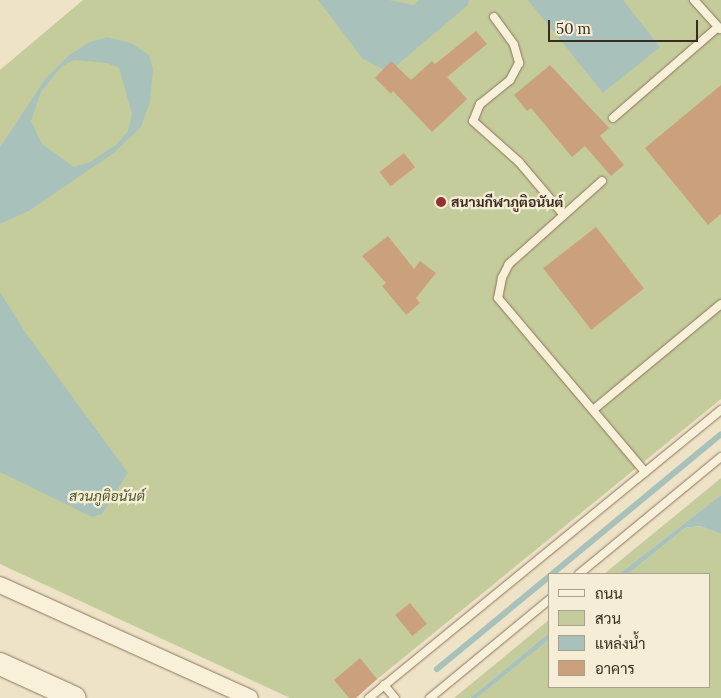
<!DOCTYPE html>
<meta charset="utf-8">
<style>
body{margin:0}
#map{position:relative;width:721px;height:698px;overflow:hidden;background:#eee3c7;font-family:Lora,Sarabun,serif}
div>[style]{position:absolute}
.green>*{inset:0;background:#c5cc9b}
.water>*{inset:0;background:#a8c2bb}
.stream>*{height:6px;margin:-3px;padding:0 3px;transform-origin:3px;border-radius:3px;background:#a8c2bb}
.building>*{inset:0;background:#cba07d;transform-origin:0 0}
.roads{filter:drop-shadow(0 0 1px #8a765c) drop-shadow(0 0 1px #8a765c)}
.lane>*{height:8px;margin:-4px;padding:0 4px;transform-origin:4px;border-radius:4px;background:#f9f0da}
.street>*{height:16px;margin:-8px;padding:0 8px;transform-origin:8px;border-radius:8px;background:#f9f0da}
.secondary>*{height:22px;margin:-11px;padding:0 11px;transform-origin:11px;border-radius:11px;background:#f9f0da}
.dots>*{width:14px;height:14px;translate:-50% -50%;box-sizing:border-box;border:2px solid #f5edd6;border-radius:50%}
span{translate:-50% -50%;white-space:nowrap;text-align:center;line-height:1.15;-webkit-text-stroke:4.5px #f5edd6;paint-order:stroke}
.poi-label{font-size:14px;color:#3a2d20;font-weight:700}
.left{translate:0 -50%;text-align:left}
.park-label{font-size:14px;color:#495627;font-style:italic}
.legend{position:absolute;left:548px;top:573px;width:162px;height:115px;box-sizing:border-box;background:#f5edd6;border:1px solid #aaa08d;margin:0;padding:6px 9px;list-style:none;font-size:15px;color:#3a2d20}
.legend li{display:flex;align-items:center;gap:10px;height:25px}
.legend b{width:25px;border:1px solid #aaa08d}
.scale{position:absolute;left:548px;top:20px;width:150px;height:22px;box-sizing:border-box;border:2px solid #3a2d20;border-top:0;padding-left:6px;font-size:15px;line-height:18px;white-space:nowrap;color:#3a2d20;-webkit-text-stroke:4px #f5edd6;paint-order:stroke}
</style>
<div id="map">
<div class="green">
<div style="clip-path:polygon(83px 0,721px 0,721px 399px,354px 698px,290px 698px,0 564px,0 70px)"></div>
<div style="clip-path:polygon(721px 478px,721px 495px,619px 574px,604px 574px)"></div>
<div style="clip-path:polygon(700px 526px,721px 534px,721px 698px,477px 698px,550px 639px,550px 687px,710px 687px,710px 574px,628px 574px,685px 528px)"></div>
<div style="clip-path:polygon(550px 619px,550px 632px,470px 698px,454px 698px)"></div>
</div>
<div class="water">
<div style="clip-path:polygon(318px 0,389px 0,414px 5px,419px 0,469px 0,468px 5px,389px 72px,363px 59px)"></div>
<div style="clip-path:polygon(528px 0,623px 0,660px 47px,603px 93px)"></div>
<div style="clip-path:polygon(evenodd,107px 37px,131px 43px,149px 55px,153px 69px,150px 102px,141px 127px,115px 152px,29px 211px,0 224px,0 147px,45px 79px,69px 55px,90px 42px,107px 37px,74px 60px,107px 63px,119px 68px,132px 114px,128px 131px,116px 145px,90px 162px,74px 167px,42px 144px,31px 121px,41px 92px,61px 67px,74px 60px)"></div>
<div style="clip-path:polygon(0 292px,25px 332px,128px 473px,102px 514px,92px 517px,0 472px)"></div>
<div style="clip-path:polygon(721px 495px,721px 534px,700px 526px,685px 528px,628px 574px,619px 574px)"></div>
<div style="clip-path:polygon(550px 632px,550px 639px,477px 698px,470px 698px)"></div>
</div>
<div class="stream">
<div style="left:552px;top:574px;width:219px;rotate:-39.6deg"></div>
<div style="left:437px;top:669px;width:146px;rotate:-39.5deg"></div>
</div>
<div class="building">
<div style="clip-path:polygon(476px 31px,487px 44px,447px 77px,467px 99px,432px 132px,393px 91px,391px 94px,375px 78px,391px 61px,411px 80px,432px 61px,435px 64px)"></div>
<div style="clip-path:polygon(550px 65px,609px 128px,600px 136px,624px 165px,611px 176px,585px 146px,572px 157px,531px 108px,527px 111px,514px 95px)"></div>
<div style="clip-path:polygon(721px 85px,721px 214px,708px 225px,645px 148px)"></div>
<div style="left:404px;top:153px;width:18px;height:31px;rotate:52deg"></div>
<div style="left:596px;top:227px;width:78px;height:67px;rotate:52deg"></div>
<div style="clip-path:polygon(388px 236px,414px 269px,420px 261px,436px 273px,416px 298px,420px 303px,406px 315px,382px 286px,386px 283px,362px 256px)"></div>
<div style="left:410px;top:603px;width:27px;height:19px;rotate:51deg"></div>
<div style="clip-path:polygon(360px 658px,377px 679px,356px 698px,349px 698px,334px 680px)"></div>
</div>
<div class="roads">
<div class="lane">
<div style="left:694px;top:0;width:39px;rotate:48deg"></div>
<div style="left:494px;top:17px;width:34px;rotate:54deg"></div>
<div style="left:514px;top:45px;width:19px;rotate:74deg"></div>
<div style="left:519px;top:63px;width:19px;rotate:118deg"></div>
<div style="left:510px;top:80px;width:38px;rotate:141deg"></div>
<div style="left:480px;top:104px;width:18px;rotate:112deg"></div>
<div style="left:473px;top:121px;width:62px;rotate:41.7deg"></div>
<div style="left:519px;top:162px;width:68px;rotate:49.8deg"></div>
<div style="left:613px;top:118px;width:139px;rotate:-40.9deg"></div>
<div style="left:602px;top:181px;width:125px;rotate:138.3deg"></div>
<div style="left:509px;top:264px;width:16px;rotate:117deg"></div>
<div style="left:502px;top:278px;width:20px;rotate:101deg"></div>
<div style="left:498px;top:298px;width:228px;rotate:49.8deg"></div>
<div style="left:593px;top:410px;width:166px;rotate:-39.6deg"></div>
<div style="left:579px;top:574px;width:184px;rotate:-39.5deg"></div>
<div style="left:384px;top:685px;width:17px;rotate:50deg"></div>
<div style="left:369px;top:698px;width:455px;rotate:-39.3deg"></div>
<div style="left:430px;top:698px;width:156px;rotate:-39.5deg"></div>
</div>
<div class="street">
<div style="left:0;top:585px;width:274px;rotate:24.3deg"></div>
</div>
<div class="secondary">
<div style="left:0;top:664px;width:82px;rotate:24.4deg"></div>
</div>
</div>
<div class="dots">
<div style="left:441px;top:202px;background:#982f2d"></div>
</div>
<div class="poi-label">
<span class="left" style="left:451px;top:202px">สนามกีฬาภูติอนันต์</span>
</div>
<div class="park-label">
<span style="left:107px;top:496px">สวนภูติอนันต์</span>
</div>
<ul class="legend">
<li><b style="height:6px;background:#f9f0da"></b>ถนน</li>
<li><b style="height:14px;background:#c5cc9b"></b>สวน</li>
<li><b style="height:14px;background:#a8c2bb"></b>แหล่งน้ำ</li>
<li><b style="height:14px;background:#cba07d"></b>อาคาร</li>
</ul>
<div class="scale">50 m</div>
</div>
